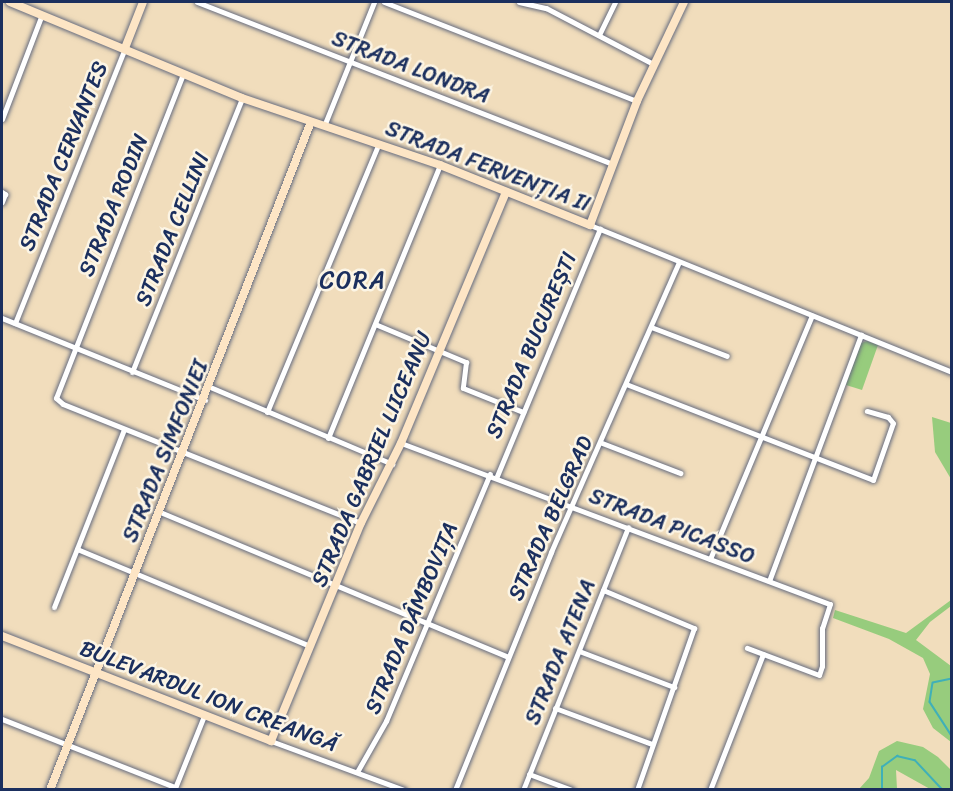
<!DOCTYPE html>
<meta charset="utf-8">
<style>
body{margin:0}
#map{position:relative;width:953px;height:791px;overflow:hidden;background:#f1ddbc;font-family:Sriracha,sans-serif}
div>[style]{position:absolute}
.green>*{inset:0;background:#97cc7d}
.stream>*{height:1.5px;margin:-0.75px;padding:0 0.75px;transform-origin:0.75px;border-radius:0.75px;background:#3fb0b8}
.roads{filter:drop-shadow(0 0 2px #666c7f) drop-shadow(0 0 2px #666c7f)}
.street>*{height:5px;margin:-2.5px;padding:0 2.5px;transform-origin:2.5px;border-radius:2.5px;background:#fff}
.secondary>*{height:8px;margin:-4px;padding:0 4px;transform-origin:4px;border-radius:4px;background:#fde5c5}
span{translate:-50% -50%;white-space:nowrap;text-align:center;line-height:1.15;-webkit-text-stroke:5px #fcf5e5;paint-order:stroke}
.street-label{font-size:22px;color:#1b2f5e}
.neighbourhood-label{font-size:24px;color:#1b2f5e;letter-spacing:1.5px}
.frame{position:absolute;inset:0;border:3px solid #1b2f5e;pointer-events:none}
</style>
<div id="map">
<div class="green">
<div style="clip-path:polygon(867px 341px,878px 345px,862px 390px,846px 385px,861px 343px)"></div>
<div style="clip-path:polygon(932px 417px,951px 423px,951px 479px,935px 452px)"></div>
<div style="clip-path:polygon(951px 600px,951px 606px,930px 622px,916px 640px,951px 666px,951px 742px,933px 728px,923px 709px,930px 674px,923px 658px,889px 639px,833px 618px,835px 610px,906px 633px)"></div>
<div style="clip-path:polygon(897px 741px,923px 747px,938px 757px,951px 770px,951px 789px,930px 789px,896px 770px,897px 789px,859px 789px,869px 778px,879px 751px)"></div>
</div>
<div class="stream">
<div style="left:952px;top:679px;width:19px;rotate:168deg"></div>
<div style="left:933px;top:683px;width:19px;rotate:99deg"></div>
<div style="left:930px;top:702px;width:40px;rotate:57.1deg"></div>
<div style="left:882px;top:790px;width:23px;rotate:-90deg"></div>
<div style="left:882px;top:767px;width:19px;rotate:-36deg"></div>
<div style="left:897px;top:756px;width:18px;rotate:13deg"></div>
<div style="left:915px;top:760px;width:41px;rotate:47deg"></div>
</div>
<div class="roads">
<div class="street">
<div style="left:197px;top:2px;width:445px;rotate:21.3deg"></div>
<div style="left:384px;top:2px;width:272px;rotate:21.4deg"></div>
<div style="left:519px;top:2px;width:28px;rotate:13deg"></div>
<div style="left:546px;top:8px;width:121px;rotate:27.6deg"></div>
<div style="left:599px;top:35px;width:37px;rotate:-64deg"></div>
<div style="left:183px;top:74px;width:348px;rotate:111.4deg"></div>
<div style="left:56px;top:398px;width:9px;rotate:41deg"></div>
<div style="left:63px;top:404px;width:321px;rotate:21.8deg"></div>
<div style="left:2px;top:119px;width:112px;rotate:-69.1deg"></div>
<div style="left:324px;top:126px;width:134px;rotate:-68deg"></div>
<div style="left:2px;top:192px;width:4px;rotate:34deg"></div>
<div style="left:5px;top:194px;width:9px;rotate:111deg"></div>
<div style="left:590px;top:225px;width:391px;rotate:22.1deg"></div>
<div style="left:2px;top:318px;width:219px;rotate:22deg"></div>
<div style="left:15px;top:323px;width:296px;rotate:-68.2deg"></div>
<div style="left:375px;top:324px;width:99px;rotate:22.7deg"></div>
<div style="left:466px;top:362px;width:26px;rotate:97deg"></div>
<div style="left:463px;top:388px;width:65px;rotate:21.8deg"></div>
<div style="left:651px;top:327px;width:81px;rotate:20.9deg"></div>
<div style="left:132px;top:372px;width:295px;rotate:-68.1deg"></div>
<div style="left:626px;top:384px;width:265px;rotate:21.2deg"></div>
<div style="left:873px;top:480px;width:60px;rotate:-70.7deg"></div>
<div style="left:893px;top:423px;width:8px;rotate:-130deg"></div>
<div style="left:888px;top:417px;width:22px;rotate:-164deg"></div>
<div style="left:210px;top:387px;width:198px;rotate:22.9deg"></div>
<div style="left:267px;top:412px;width:291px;rotate:-67.4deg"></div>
<div style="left:328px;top:438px;width:295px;rotate:-67.7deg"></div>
<div style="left:401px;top:443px;width:458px;rotate:20.6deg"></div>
<div style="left:830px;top:604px;width:25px;rotate:108deg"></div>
<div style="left:822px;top:628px;width:38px;rotate:90deg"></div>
<div style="left:822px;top:666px;width:9px;rotate:108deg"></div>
<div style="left:819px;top:675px;width:77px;rotate:-159.4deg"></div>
<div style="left:602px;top:443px;width:84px;rotate:21deg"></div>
<div style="left:497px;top:476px;width:268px;rotate:-67.4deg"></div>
<div style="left:160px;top:512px;width:377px;rotate:22.6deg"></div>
<div style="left:77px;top:549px;width:252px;rotate:22.6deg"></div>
<div style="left:710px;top:559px;width:264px;rotate:-67.3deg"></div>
<div style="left:769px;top:581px;width:263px;rotate:-69.5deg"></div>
<div style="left:603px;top:590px;width:99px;rotate:22.7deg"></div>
<div style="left:694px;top:628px;width:172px;rotate:109.4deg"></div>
<div style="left:54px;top:607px;width:191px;rotate:-68.5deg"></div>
<div style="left:579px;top:651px;width:102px;rotate:20.8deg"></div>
<div style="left:555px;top:708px;width:103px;rotate:20.4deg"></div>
<div style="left:2px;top:719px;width:186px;rotate:21.5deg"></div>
<div style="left:271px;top:741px;width:142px;rotate:20.2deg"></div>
<div style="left:357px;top:772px;width:59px;rotate:-60.4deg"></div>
<div style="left:386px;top:721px;width:268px;rotate:-67.2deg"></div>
<div style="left:529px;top:774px;width:46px;rotate:20.4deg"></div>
<div style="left:175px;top:788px;width:78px;rotate:-68.1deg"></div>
<div style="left:455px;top:790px;width:257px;rotate:-68deg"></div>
<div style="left:551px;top:552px;width:317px;rotate:-66.2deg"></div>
<div style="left:523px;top:790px;width:283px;rotate:-68.2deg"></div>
<div style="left:710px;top:790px;width:146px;rotate:-68.7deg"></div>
</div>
<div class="secondary">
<div style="left:10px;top:2px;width:251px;rotate:22.5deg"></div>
<div style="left:242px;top:98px;width:209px;rotate:18.7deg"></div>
<div style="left:440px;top:165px;width:162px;rotate:21.8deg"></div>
<div style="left:590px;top:225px;width:133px;rotate:-69.2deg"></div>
<div style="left:637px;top:101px;width:110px;rotate:-64.6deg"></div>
<div style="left:125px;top:48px;width:49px;rotate:-68.6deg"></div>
<div style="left:2px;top:636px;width:289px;rotate:21.3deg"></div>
<div style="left:271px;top:741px;width:236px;rotate:-67.6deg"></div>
<div style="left:361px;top:523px;width:89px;rotate:-63.4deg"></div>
<div style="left:401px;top:443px;width:272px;rotate:-67.3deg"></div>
<div style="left:50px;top:790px;width:715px;rotate:-68.67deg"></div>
</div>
</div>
<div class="street-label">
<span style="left:411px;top:67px;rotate:21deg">STRADA LONDRA</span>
<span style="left:63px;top:156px;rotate:-68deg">STRADA CERVANTES</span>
<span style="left:488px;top:166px;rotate:21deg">STRADA FERVENȚIA II</span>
<span style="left:113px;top:205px;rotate:-68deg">STRADA RODIN</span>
<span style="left:172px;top:229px;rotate:-68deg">STRADA CELLINI</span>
<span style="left:531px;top:345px;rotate:-67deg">STRADA BUCUREȘTI</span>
<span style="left:165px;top:451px;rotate:-68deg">STRADA SIMFONIEI</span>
<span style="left:371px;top:459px;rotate:-67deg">STRADA GABRIEL LIICEANU</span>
<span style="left:550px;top:518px;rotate:-66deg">STRADA BELGRAD</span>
<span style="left:672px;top:526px;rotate:21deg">STRADA PICASSO</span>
<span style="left:411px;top:618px;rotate:-67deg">STRADA DÂMBOVIȚA</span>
<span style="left:560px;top:652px;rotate:-68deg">STRADA ATENA</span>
<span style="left:209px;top:696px;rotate:21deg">BULEVARDUL ION CREANGĂ</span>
</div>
<div class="neighbourhood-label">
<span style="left:353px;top:281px">CORA</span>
</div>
<div class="frame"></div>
</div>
